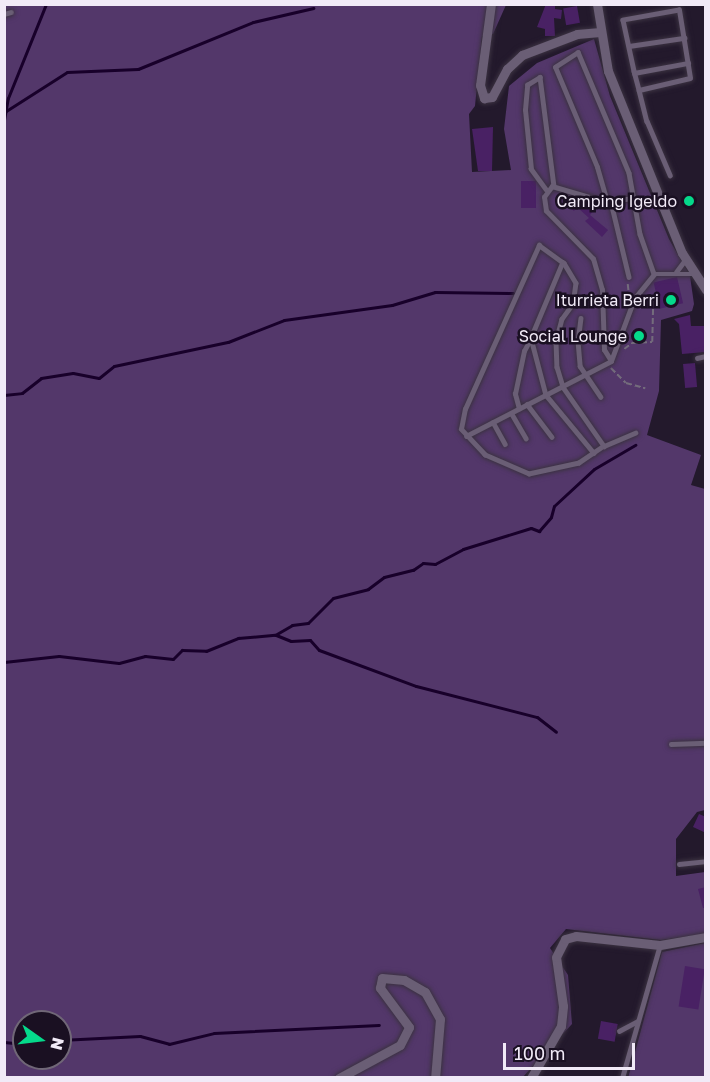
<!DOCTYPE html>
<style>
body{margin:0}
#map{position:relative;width:710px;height:1082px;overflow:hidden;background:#23192c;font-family:"Golos Text",sans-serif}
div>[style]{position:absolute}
.green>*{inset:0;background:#53376a}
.stream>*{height:3px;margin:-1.5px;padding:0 1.5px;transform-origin:1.5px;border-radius:1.5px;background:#18002a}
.building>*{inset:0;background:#492164;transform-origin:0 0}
.path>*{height:1.5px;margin-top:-0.75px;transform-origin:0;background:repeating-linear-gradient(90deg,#746c7c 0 6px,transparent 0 9px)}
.roads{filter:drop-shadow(0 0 2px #3b3241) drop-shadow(0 0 2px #3b3241)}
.lane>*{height:4.5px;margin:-2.25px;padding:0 2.25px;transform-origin:2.25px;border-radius:2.25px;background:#6a5e75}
.street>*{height:9px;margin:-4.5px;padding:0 4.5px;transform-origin:4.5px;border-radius:4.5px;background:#6a5e75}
.dots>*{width:16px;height:16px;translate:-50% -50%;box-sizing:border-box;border:3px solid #1a1022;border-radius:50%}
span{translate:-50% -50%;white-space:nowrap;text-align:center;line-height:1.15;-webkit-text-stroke:5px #1a1022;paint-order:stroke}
.poi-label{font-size:16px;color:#f1eaf7}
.right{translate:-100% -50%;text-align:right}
.frame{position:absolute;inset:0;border:6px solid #f1eaf7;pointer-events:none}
.north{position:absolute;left:12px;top:1010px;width:60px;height:60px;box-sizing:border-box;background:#1a1022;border:2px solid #706777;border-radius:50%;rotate:104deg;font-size:16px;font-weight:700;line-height:24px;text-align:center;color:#f1eaf7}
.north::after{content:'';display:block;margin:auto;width:21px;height:27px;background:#05d98b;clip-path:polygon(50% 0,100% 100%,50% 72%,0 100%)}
.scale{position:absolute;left:503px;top:1043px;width:132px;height:27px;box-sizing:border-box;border:3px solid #f1eaf7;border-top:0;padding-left:8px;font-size:18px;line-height:21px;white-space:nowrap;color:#f1eaf7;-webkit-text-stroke:4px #1a1022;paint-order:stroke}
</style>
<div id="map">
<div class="green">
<div style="clip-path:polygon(evenodd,5px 5px,506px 5px,493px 34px,482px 36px,475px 106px,469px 114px,472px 172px,511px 170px,504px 129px,509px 86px,537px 63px,594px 39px,610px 96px,669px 239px,690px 276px,694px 304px,692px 311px,661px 320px,659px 391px,647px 435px,701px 455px,691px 485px,705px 489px,705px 810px,697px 812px,676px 839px,676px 876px,705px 872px,705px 934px,661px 940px,566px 929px,550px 948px,568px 975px,572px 1024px,523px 1077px,5px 1078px,5px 5px,24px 1022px,60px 1022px,60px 1058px,24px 1058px,24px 1022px)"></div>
<div style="clip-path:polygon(705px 943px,705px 1077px,628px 1078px,662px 952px)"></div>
</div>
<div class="stream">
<div style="left:6px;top:111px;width:72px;rotate:-32.6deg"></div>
<div style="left:67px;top:72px;width:71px;rotate:-2.4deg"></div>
<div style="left:138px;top:69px;width:124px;rotate:-22.2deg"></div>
<div style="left:253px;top:22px;width:62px;rotate:-13.1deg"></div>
<div style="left:4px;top:120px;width:22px;rotate:-80deg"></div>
<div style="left:8px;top:98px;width:101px;rotate:-68deg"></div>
<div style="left:4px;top:395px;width:18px;rotate:-6deg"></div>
<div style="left:22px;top:393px;width:24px;rotate:-38deg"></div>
<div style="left:41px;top:378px;width:32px;rotate:-9deg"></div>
<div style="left:73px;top:373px;width:26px;rotate:11deg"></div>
<div style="left:99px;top:378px;width:19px;rotate:-39deg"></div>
<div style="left:114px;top:366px;width:116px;rotate:-11.9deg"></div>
<div style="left:228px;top:342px;width:60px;rotate:-21.4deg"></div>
<div style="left:284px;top:320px;width:109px;rotate:-7.9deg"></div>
<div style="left:392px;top:305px;width:45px;rotate:-16.8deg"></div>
<div style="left:435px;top:292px;width:78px;rotate:0.7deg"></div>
<div style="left:276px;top:635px;width:16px;rotate:22deg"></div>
<div style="left:291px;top:641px;width:19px;rotate:-3deg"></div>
<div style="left:310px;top:640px;width:13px;rotate:48deg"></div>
<div style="left:319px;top:650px;width:103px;rotate:20.4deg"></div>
<div style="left:416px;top:686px;width:125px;rotate:14.4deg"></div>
<div style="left:537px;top:717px;width:24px;rotate:38deg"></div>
<div style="left:4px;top:662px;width:55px;rotate:-6.2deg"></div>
<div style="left:59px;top:656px;width:60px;rotate:6.7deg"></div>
<div style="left:119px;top:663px;width:27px;rotate:-15deg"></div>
<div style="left:145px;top:656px;width:28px;rotate:6deg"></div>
<div style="left:173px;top:659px;width:13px;rotate:-45deg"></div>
<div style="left:182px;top:650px;width:24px;rotate:2deg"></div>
<div style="left:206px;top:651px;width:35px;rotate:-22deg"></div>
<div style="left:238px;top:638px;width:37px;rotate:-5deg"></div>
<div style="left:275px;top:635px;width:20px;rotate:-30deg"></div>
<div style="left:292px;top:625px;width:16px;rotate:-7deg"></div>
<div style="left:308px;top:623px;width:35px;rotate:-45deg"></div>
<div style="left:333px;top:598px;width:36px;rotate:-14deg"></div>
<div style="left:368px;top:589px;width:20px;rotate:-37deg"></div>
<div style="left:384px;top:577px;width:30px;rotate:-14deg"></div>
<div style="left:413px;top:570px;width:12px;rotate:-35deg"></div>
<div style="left:423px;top:563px;width:12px;rotate:5deg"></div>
<div style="left:435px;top:564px;width:32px;rotate:-28deg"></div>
<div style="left:463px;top:549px;width:71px;rotate:-17.2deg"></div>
<div style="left:531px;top:528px;width:9px;rotate:21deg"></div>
<div style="left:539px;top:531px;width:18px;rotate:-49deg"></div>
<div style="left:551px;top:517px;width:11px;rotate:-75deg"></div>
<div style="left:554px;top:506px;width:54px;rotate:-42.8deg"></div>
<div style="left:594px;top:469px;width:48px;rotate:-30.3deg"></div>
<div style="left:60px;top:1040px;width:80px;rotate:-2.9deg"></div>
<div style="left:140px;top:1036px;width:30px;rotate:15deg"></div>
<div style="left:169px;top:1044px;width:46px;rotate:-13.7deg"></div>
<div style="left:214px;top:1033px;width:165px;rotate:-2.8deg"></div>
<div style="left:4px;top:1042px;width:20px;rotate:6deg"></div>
</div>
<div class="building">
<div style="clip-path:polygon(546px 4px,555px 4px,555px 9px,562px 10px,561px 19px,554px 18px,555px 36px,545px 36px,545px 29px,537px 27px)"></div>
<div style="left:577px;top:6px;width:17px;height:14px;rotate:80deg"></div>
<div style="clip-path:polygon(493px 127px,492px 171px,478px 171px,472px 129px)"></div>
<div style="left:521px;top:181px;width:15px;height:27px"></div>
<div style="clip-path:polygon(570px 200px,580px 205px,583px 202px,593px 211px,590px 215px,608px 230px,602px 237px,585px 221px,589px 218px,577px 207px,574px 211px,566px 204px)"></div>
<div style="left:677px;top:277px;width:27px;height:24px;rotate:77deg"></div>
<div style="clip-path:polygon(690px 315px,691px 326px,704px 326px,706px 352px,682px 354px,679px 324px,674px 319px)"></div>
<div style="left:695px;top:363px;width:24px;height:12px;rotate:85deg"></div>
<div style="clip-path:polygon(699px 814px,706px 817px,706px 833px,693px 827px)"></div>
<div style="clip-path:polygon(706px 887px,706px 908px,703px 908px,698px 889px)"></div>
<div style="left:685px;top:966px;width:20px;height:41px;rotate:9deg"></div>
<div style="left:601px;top:1021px;width:17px;height:18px;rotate:10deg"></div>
</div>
<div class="path">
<div style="left:628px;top:284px;width:10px;rotate:84deg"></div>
<div style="left:624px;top:349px;width:10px;rotate:-37deg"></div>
<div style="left:632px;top:343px;width:20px;rotate:-3deg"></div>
<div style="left:652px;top:342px;width:41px;rotate:-88.6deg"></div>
<div style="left:611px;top:368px;width:21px;rotate:45deg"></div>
<div style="left:626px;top:383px;width:20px;rotate:15deg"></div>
</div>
<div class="roads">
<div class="lane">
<div style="left:4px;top:14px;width:7px;rotate:-16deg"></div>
<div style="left:629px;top:46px;width:56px;rotate:-8.3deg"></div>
<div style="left:634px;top:73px;width:55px;rotate:-10.5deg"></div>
<div style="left:639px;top:90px;width:52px;rotate:-13.2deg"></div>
<div style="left:690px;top:78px;width:69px;rotate:-99.2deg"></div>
<div style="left:679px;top:10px;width:57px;rotate:169.9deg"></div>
<div style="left:623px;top:20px;width:52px;rotate:77.8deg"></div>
<div style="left:634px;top:71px;width:20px;rotate:75deg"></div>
<div style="left:639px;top:90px;width:32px;rotate:76deg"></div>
<div style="left:647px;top:121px;width:59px;rotate:66.9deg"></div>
<div style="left:546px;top:190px;width:26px;rotate:-126deg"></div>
<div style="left:531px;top:169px;width:59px;rotate:-95.8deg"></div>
<div style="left:525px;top:110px;width:25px;rotate:-85deg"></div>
<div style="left:527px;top:85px;width:15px;rotate:-32deg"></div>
<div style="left:540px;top:77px;width:110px;rotate:82.7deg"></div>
<div style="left:607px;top:202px;width:36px;rotate:-106deg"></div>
<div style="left:597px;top:167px;width:108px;rotate:-112.8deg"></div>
<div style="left:555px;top:67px;width:27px;rotate:-33deg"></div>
<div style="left:578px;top:52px;width:131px;rotate:67.1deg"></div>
<div style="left:629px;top:173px;width:62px;rotate:79.8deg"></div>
<div style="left:640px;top:234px;width:42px;rotate:70.7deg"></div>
<div style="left:654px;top:274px;width:39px"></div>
<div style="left:611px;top:202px;width:77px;rotate:76.5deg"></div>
<div style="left:563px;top:262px;width:82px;rotate:112.8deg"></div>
<div style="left:531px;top:338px;width:59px;rotate:75.3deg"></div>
<div style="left:546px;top:395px;width:75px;rotate:50.4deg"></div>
<div style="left:676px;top:272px;width:15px;rotate:-53deg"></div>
<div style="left:581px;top:318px;width:23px;rotate:97deg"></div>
<div style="left:578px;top:341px;width:25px;rotate:85deg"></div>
<div style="left:580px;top:366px;width:37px;rotate:56deg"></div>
<div style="left:697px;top:358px;width:9px;rotate:-13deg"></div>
<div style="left:611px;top:361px;width:13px;rotate:-122deg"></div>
<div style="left:604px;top:350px;width:60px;rotate:-91.9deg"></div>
<div style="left:602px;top:290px;width:32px;rotate:-106deg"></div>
<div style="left:593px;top:259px;width:67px;rotate:-134.4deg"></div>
<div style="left:546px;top:211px;width:14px;rotate:-98deg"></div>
<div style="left:544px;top:197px;width:14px;rotate:-54deg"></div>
<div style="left:552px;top:186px;width:57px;rotate:16.2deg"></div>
<div style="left:607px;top:202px;width:26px;rotate:-9deg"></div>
<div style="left:527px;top:404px;width:41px;rotate:52.9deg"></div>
<div style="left:519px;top:409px;width:16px;rotate:-105deg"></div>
<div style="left:515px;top:394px;width:44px;rotate:-78.2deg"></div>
<div style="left:524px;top:351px;width:15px;rotate:-62deg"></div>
<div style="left:512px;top:414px;width:28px;rotate:60deg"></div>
<div style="left:493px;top:422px;width:25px;rotate:61deg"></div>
<div style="left:466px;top:436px;width:163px;rotate:-27.3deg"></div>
<div style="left:611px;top:361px;width:66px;rotate:-69.6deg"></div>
<div style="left:634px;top:299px;width:32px;rotate:-51deg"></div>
<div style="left:604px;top:446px;width:30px;rotate:146deg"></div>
<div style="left:579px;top:463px;width:51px;rotate:167.6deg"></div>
<div style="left:529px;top:474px;width:48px;rotate:-156.6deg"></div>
<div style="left:485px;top:455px;width:35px;rotate:-133deg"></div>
<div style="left:461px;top:429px;width:20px;rotate:-79deg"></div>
<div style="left:465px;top:409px;width:180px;rotate:-65.7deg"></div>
<div style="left:539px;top:245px;width:31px;rotate:36deg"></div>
<div style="left:564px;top:263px;width:23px;rotate:59deg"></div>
<div style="left:576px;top:283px;width:21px;rotate:98deg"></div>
<div style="left:573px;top:304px;width:19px;rotate:126deg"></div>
<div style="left:562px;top:319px;width:23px;rotate:105deg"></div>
<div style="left:556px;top:341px;width:26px;rotate:88deg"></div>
<div style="left:557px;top:367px;width:21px;rotate:73deg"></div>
<div style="left:563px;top:387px;width:72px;rotate:55.2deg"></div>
<div style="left:604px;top:446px;width:34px;rotate:-23deg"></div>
<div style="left:671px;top:744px;width:35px;rotate:-2deg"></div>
<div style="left:679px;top:864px;width:27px;rotate:-6deg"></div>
<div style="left:619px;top:1031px;width:21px;rotate:-28deg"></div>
<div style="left:622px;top:1078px;width:138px;rotate:-74.1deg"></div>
</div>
<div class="street">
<div style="left:491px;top:4px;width:82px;rotate:97.7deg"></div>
<div style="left:480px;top:85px;width:14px;rotate:73deg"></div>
<div style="left:484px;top:98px;width:8px;rotate:-7deg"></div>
<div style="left:492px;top:97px;width:32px;rotate:-62deg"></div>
<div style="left:507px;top:69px;width:21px;rotate:-43deg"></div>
<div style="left:522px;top:55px;width:59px;rotate:-20.9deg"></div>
<div style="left:577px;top:34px;width:23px;rotate:-5deg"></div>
<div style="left:597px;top:4px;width:68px;rotate:80.7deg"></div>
<div style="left:608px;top:71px;width:196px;rotate:67.9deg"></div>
<div style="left:682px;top:253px;width:44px;rotate:57deg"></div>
<div style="left:339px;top:1078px;width:69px;rotate:-28.4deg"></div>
<div style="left:400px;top:1045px;width:20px;rotate:-63deg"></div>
<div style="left:409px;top:1027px;width:49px;rotate:-126.6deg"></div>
<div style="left:380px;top:988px;width:10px;rotate:-79deg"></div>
<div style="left:382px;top:978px;width:22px;rotate:5deg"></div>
<div style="left:404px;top:980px;width:24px;rotate:30deg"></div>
<div style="left:425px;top:992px;width:31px;rotate:61deg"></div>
<div style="left:440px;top:1019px;width:59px;rotate:94.8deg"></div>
<div style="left:531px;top:1078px;width:60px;rotate:-60deg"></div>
<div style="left:561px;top:1026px;width:20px;rotate:-84deg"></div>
<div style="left:563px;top:1006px;width:49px;rotate:-98.1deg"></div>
<div style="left:556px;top:957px;width:20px;rotate:-63deg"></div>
<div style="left:565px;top:939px;width:11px;rotate:-15deg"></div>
<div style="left:576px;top:936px;width:84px;rotate:6.1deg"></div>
<div style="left:660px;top:945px;width:47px;rotate:-9.9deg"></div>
</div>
</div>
<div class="dots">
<div style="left:689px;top:201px;background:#05d98b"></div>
<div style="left:671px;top:300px;background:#05d98b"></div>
<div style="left:639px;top:336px;background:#05d98b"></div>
</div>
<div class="poi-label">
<span class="right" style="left:677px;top:201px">Camping Igeldo</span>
<span class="right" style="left:659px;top:300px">Iturrieta Berri</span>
<span class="right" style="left:627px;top:336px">Social Lounge</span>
</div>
<div class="frame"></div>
<div class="north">N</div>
<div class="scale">100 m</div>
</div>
